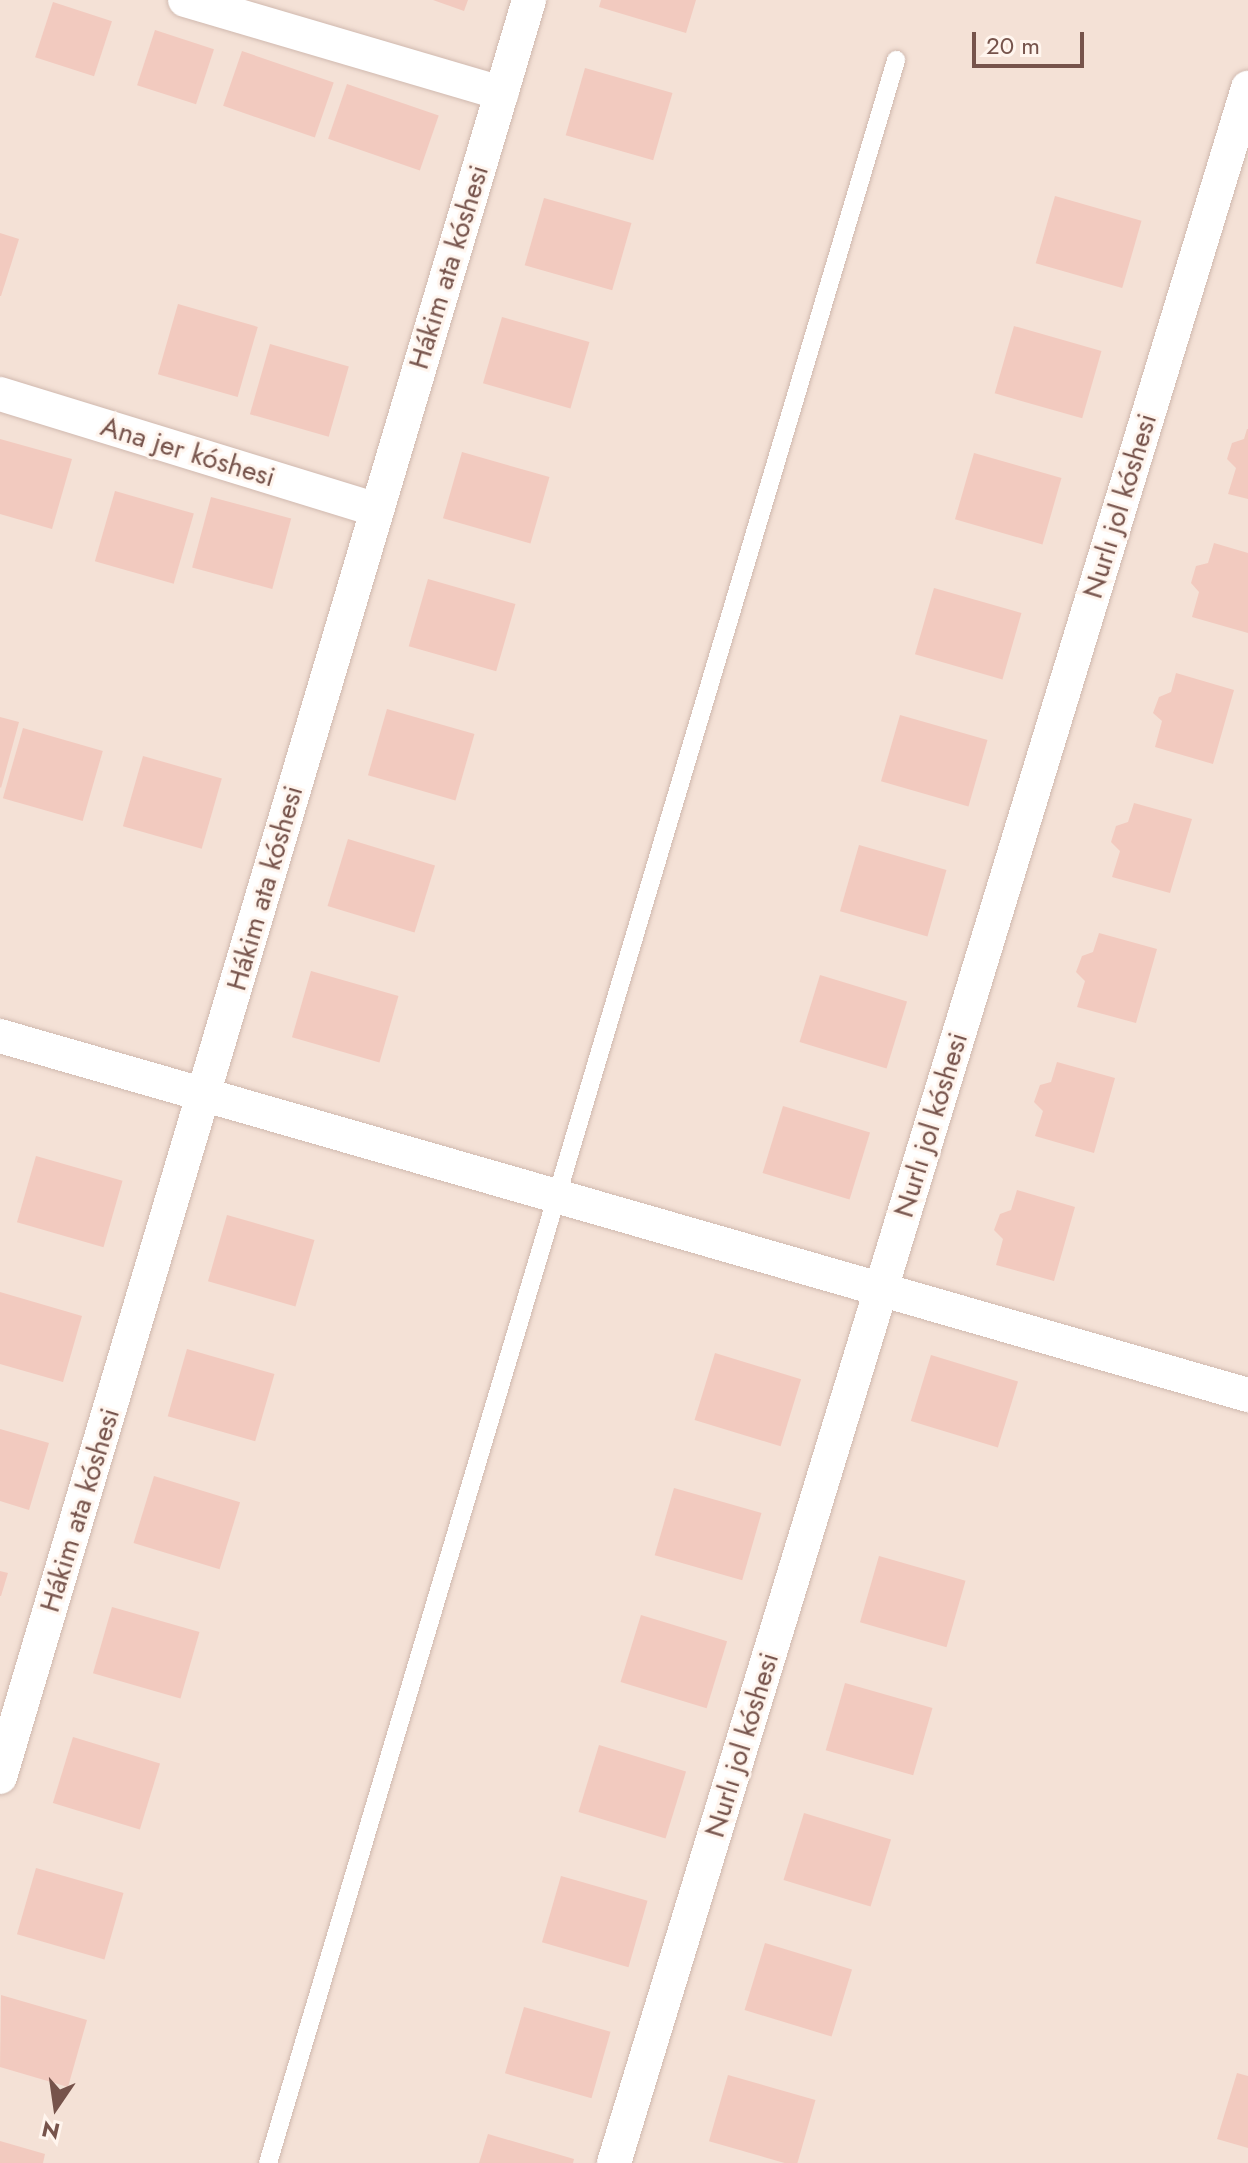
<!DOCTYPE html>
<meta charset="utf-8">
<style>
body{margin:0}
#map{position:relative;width:1248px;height:2163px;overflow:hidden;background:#fcf1e7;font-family:Jost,sans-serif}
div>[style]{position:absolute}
.residential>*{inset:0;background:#f4e1d6;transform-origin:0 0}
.building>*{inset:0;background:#f2cabf;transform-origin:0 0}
.roads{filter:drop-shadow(0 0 2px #d0b9af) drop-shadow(0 0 2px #d0b9af)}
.lane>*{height:18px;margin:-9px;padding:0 9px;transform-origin:9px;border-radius:9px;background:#fff}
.street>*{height:34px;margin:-17px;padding:0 17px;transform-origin:17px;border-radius:17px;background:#fff}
span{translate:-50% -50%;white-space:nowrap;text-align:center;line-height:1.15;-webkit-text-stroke:6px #fff5ee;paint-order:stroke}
.street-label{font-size:28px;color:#76534b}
.north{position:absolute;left:16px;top:2067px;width:80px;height:80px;-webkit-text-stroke:6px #fff5ee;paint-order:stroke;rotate:193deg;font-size:22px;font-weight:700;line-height:32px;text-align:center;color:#76534b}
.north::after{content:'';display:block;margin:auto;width:28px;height:36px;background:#76534b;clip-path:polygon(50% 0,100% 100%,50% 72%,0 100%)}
.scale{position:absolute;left:972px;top:32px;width:112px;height:36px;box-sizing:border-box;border:4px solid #76534b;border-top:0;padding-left:10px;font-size:24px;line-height:28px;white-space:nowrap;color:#76534b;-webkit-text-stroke:6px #fff5ee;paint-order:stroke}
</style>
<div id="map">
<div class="residential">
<div style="left:0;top:0;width:1248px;height:2163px"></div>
</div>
<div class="building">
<div style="clip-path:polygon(433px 0,468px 0,464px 11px)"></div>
<div style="clip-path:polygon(601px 0,696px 0,686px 33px,599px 7px)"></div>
<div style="left:53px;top:2px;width:62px;height:58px;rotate:18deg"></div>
<div style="left:155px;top:30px;width:62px;height:58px;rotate:18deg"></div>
<div style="left:242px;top:51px;width:97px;height:58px;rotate:19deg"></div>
<div style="left:585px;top:68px;width:91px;height:70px;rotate:16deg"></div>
<div style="left:347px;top:84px;width:97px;height:58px;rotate:19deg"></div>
<div style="left:1055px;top:196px;width:90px;height:70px;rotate:16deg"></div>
<div style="left:544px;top:198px;width:91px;height:70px;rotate:16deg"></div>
<div style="clip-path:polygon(0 233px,19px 239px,1px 296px,0 296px)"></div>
<div style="left:178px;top:304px;width:83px;height:73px;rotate:16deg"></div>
<div style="left:502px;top:317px;width:91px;height:69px;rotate:16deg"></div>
<div style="left:1014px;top:326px;width:91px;height:70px;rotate:16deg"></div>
<div style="left:270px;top:344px;width:82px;height:73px;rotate:16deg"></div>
<div style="clip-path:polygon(1247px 429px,1248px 429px,1248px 499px,1228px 494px,1236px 468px,1227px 459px,1232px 443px,1244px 439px)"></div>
<div style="clip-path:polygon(0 439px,72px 459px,52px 529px,0 514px)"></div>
<div style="left:462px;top:452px;width:91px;height:69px;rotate:16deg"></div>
<div style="left:974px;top:453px;width:91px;height:69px;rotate:16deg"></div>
<div style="left:115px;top:491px;width:82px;height:73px;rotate:16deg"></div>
<div style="left:211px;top:497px;width:83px;height:73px;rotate:15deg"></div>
<div style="clip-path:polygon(1214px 543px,1248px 553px,1248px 633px,1192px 617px,1199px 592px,1191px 583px,1196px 566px,1208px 563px)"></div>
<div style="left:428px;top:579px;width:91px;height:70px;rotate:16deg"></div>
<div style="left:934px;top:588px;width:91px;height:69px;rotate:16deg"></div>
<div style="clip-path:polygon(1176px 673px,1234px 690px,1213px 764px,1155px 747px,1162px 721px,1153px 713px,1159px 697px,1171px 692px)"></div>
<div style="left:387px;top:709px;width:91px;height:69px;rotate:16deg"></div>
<div style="left:900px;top:715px;width:91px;height:69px;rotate:16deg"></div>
<div style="clip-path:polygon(0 717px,19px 722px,1px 788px,0 787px)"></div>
<div style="left:23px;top:728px;width:83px;height:73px;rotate:16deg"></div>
<div style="left:143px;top:756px;width:82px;height:73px;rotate:16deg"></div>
<div style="clip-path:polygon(1134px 803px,1192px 819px,1170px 893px,1112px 877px,1120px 851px,1111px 842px,1116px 826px,1128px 822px)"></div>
<div style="left:348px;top:839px;width:91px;height:70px;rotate:17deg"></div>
<div style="left:859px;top:845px;width:91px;height:69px;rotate:16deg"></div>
<div style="clip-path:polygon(1099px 933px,1157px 949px,1136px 1023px,1077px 1007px,1085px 981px,1076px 972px,1082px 956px,1093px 952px)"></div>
<div style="left:311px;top:971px;width:91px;height:69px;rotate:16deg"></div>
<div style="left:820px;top:975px;width:91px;height:70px;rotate:17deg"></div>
<div style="clip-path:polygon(1057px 1062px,1115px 1078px,1094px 1153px,1035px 1136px,1043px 1111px,1034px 1102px,1040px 1085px,1051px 1082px)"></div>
<div style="left:783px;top:1106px;width:91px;height:70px;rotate:17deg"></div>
<div style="left:36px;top:1156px;width:90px;height:69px;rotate:16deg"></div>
<div style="clip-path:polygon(1017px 1190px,1075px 1207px,1054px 1281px,996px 1265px,1003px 1239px,994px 1230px,1000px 1214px,1011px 1210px)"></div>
<div style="left:227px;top:1215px;width:91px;height:69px;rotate:16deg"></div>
<div style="clip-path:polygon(0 1292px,82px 1316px,63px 1382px,0 1364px)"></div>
<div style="left:187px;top:1349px;width:91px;height:70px;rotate:16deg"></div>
<div style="left:715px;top:1353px;width:90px;height:70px;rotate:17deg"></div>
<div style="left:931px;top:1355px;width:91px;height:69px;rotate:17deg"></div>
<div style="clip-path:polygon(0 1429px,49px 1443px,29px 1510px,0 1501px)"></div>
<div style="left:154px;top:1476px;width:90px;height:70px;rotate:17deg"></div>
<div style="left:674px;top:1488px;width:91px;height:70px;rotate:16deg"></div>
<div style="left:879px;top:1556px;width:90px;height:69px;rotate:16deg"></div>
<div style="clip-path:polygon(0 1571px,8px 1573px,1px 1596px,0 1596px)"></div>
<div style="left:112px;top:1607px;width:91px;height:69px;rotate:16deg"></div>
<div style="left:641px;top:1615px;width:90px;height:70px;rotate:17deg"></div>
<div style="left:845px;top:1683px;width:91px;height:70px;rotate:16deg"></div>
<div style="left:73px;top:1737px;width:91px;height:69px;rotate:17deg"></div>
<div style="left:599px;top:1745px;width:91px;height:70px;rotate:17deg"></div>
<div style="left:804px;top:1813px;width:91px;height:70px;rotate:17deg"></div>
<div style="left:36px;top:1868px;width:91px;height:69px;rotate:16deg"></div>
<div style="left:561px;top:1876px;width:90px;height:69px;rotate:16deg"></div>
<div style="left:765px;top:1943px;width:91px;height:70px;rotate:17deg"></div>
<div style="clip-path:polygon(1px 1995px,87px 2020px,68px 2087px,0 2067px)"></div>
<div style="left:524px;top:2007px;width:90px;height:69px;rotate:16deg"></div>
<div style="clip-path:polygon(1237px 2073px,1248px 2076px,1248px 2148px,1217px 2139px)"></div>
<div style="left:728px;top:2075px;width:91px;height:69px;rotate:16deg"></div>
<div style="clip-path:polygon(488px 2134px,574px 2159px,573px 2163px,479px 2163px)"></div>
<div style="clip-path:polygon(0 2141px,45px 2154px,43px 2163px,0 2163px)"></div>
</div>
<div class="roads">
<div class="lane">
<div style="left:268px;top:2163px;width:2195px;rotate:-73.37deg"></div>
</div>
<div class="street">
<div style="left:185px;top:0;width:330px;rotate:16.4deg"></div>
<div style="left:0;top:394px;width:393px;rotate:17.1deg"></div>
<div style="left:0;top:1036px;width:1299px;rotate:16.05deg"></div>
<div style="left:0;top:1777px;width:1854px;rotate:-73.42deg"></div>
<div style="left:614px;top:2163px;width:2170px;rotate:-73.01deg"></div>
</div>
</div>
<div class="street-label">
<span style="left:449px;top:267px;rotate:-73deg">Hákim ata kóshesi</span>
<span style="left:188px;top:452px;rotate:17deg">Ana jer kóshesi</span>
<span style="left:1120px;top:506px;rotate:-73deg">Nurlı jol kóshesi</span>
<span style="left:265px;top:888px;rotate:-74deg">Hákim ata kóshesi</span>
<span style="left:931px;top:1125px;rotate:-73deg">Nurlı jol kóshesi</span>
<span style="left:80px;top:1510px;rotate:-73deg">Hákim ata kóshesi</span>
<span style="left:742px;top:1745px;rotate:-73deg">Nurlı jol kóshesi</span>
</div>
<div class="north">N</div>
<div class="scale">20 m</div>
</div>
